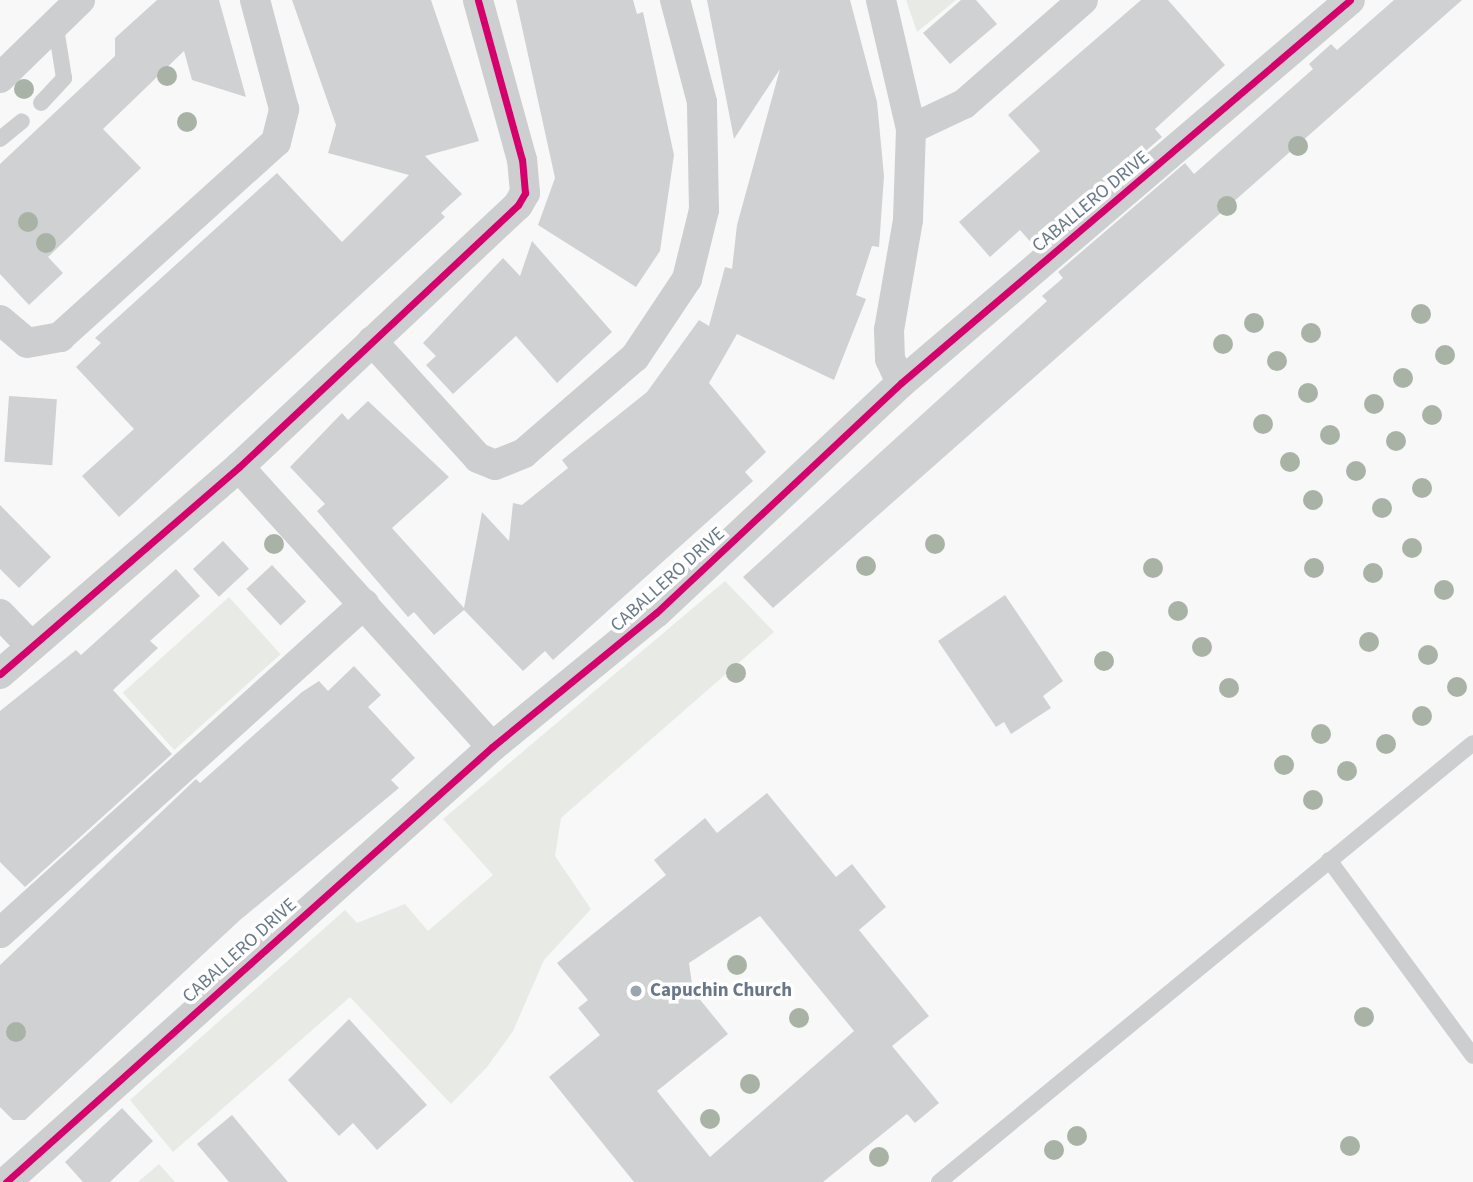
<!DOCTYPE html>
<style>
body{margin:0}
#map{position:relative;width:1473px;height:1182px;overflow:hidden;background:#f8f8f8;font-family:"Source Sans 3",sans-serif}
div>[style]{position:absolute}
.green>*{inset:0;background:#e7eae5;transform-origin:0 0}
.building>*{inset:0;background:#cfd1d3;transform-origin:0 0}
.lane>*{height:16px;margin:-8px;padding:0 8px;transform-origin:8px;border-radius:8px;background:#cdcecf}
.street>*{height:30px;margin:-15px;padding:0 15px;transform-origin:15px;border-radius:15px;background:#cdcecf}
.cycleway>*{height:7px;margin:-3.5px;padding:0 3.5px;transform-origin:3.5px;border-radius:3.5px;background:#d6006c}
.trees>*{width:20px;height:20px;margin:-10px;border-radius:50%;background:#a8b3a6}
.dots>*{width:19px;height:19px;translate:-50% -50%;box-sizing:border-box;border:4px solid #fff;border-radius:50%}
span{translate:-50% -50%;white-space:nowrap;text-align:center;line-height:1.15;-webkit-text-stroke:7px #fff;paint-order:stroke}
.street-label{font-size:19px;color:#687889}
.poi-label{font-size:19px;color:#687889;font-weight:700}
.left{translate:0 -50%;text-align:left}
</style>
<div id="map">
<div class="green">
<div style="clip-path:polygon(906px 0,956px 0,917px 32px)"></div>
<div style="clip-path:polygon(725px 581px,774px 632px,561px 818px,555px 856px,591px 909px,544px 960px,513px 1031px,487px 1067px,451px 1104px,350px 997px,173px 1152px,130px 1100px,345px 910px,357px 923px,405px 904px,428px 931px,493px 875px,443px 819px)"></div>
<div style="left:229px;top:597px;width:77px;height:143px;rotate:48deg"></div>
<div style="clip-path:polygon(159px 1164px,175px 1182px,138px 1182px)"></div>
</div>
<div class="building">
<div style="clip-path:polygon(157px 0,219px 0,246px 97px,192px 80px,184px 51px,103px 129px,141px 168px,48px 257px,63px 273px,29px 305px,0 274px,0 164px,115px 56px,115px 38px)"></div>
<div style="clip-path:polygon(292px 0,431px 0,479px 141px,425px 156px,462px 194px,441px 213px,445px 217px,119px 517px,82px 476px,134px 429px,76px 367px,101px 343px,95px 338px,277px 173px,342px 242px,409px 175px,328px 153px,336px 125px)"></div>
<div style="clip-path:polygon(516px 0,633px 0,637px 14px,643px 12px,674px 155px,660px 251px,636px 287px,538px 225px,555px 178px)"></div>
<div style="clip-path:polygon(707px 0,850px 0,877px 102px,884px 176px,879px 247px,872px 246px,856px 295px,866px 299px,834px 380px,737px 334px,709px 383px,766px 452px,745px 472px,753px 481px,553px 660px,545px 651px,523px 671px,464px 610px,434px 635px,414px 612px,408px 617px,317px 511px,325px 504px,290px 467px,342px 413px,348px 420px,368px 401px,449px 477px,392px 528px,464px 608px,482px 512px,509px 541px,513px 503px,522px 505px,568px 468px,562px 460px,647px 392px,699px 320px,709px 326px,725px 267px,732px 269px,737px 225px,780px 69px,734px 139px)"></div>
<div style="clip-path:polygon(961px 0,976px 0,997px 24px,950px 64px,923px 33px)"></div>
<div style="clip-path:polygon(1141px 0,1168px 0,1225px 65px,1155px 129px,1162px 137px,1034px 246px,1020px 230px,990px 257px,959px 222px,1040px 151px,1008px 115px)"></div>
<div style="clip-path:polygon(1394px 0,1462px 0,773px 608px,743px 577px,1047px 301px,1042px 296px,1063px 278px,1058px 272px,1185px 163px,1194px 174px,1313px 69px,1309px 64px,1331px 44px,1337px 50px)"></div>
<div style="clip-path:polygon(532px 241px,612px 332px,557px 383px,516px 336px,453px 394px,426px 365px,436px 356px,423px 343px,503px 258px,520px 276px)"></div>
<div style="left:9px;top:396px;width:48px;height:66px;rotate:4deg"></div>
<div style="clip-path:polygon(0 505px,51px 557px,19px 588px,0 569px)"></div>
<div style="left:223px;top:541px;width:38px;height:41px;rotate:47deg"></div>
<div style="left:272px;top:565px;width:50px;height:35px;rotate:47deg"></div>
<div style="clip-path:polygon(176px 569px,200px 596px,150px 641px,158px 648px,113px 690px,172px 754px,25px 887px,0 862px,0 711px,76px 650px,81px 655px)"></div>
<div style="clip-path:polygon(1005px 595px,1063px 681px,1043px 696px,1051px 708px,1011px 734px,1004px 722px,996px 727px,938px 641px)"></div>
<div style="clip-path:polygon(354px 666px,381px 695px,368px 707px,415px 758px,391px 780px,399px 788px,240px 920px,25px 1120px,13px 1120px,0 1107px,0 965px,196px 779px,200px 783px,302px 692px,319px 681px,328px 691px)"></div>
<div style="clip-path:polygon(evenodd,767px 793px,836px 877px,852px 864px,886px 907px,859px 930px,929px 1016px,892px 1046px,939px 1103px,915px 1123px,907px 1114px,823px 1182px,634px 1182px,549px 1077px,600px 1035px,578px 1008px,588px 1000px,557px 963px,666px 875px,654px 860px,705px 818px,717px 833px,767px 793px,760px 916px,854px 1031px,710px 1157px,657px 1091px,728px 1034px,693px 991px,689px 963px,760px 916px)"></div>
<div style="clip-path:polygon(349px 1019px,427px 1105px,377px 1150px,353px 1123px,339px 1136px,288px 1080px)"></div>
<div style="clip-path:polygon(122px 1108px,153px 1141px,110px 1182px,83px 1182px,65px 1162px)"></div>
<div style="clip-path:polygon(232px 1115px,288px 1182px,229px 1182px,197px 1144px)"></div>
</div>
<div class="lane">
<div style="left:41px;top:103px;width:34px;rotate:-47deg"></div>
<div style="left:64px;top:78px;width:57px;rotate:-99.1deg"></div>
<div style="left:0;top:139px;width:28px;rotate:-39deg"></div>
<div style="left:1329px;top:860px;width:243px;rotate:53.7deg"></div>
<div style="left:939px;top:1182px;width:691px;rotate:-39.42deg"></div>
</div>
<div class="street">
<div style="left:881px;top:0;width:132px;rotate:76.9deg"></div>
<div style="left:911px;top:129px;width:91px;rotate:91.9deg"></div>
<div style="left:908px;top:220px;width:112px;rotate:99.8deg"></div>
<div style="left:889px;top:330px;width:29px;rotate:88deg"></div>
<div style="left:890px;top:359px;width:26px;rotate:65deg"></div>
<div style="left:0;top:78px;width:112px;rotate:-44.3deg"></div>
<div style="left:911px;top:129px;width:59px;rotate:-25.3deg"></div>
<div style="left:964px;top:104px;width:158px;rotate:-41.2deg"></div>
<div style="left:0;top:320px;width:35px;rotate:40deg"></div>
<div style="left:27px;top:343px;width:34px;rotate:-10deg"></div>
<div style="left:60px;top:337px;width:291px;rotate:-42.1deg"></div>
<div style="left:276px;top:142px;width:34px;rotate:-76deg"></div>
<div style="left:284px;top:109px;width:113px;rotate:-104.9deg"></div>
<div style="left:372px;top:341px;width:158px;rotate:47.8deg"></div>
<div style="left:478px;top:458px;width:18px;rotate:22deg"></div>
<div style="left:495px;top:465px;width:31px;rotate:-22deg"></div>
<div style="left:524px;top:453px;width:147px;rotate:-40.9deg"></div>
<div style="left:635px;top:357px;width:94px;rotate:-56.3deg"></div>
<div style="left:687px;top:279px;width:71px;rotate:-76.2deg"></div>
<div style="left:704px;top:210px;width:108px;rotate:-91.1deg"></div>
<div style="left:702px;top:102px;width:106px;rotate:-104.8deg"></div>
<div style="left:239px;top:467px;width:377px;rotate:47.9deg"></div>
<div style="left:0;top:614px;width:45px;rotate:45.9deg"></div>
<div style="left:0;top:674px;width:316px;rotate:-40.9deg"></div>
<div style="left:239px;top:467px;width:383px;rotate:-43.2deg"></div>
<div style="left:518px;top:205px;width:14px;rotate:-60deg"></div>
<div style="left:525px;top:193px;width:33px;rotate:-95deg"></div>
<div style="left:522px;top:160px;width:166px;rotate:-105.4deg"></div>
<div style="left:0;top:933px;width:491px;rotate:-42.1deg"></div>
<div style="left:6px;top:1182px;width:652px;rotate:-41.83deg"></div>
<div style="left:492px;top:747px;width:212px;rotate:-39.3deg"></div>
<div style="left:656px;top:613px;width:336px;rotate:-43.2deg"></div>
<div style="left:901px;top:383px;width:590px;rotate:-40.46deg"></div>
</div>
<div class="cycleway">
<div style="left:0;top:674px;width:316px;rotate:-40.9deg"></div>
<div style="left:239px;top:467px;width:383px;rotate:-43.2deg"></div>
<div style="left:518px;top:205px;width:14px;rotate:-60deg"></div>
<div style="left:525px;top:193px;width:33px;rotate:-95deg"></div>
<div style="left:522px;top:160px;width:166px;rotate:-105.4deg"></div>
<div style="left:6px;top:1182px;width:652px;rotate:-41.83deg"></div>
<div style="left:492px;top:747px;width:212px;rotate:-39.3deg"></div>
<div style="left:656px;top:613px;width:336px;rotate:-43.2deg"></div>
<div style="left:901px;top:383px;width:590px;rotate:-40.46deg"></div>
</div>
<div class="trees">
<div style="left:167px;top:76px"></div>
<div style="left:24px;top:89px"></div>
<div style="left:187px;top:122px"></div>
<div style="left:1298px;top:146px"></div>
<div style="left:1227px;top:206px"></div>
<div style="left:28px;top:222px"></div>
<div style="left:46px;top:243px"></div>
<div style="left:1421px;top:314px"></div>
<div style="left:1254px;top:323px"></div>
<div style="left:1311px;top:333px"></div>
<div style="left:1223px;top:344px"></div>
<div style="left:1445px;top:355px"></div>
<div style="left:1277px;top:361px"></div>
<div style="left:1403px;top:378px"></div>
<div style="left:1308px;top:393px"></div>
<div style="left:1374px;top:404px"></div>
<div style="left:1432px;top:415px"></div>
<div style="left:1263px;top:424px"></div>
<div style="left:1330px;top:435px"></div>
<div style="left:1396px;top:441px"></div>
<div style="left:1290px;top:462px"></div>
<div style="left:1356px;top:471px"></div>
<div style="left:1422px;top:488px"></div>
<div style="left:1313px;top:500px"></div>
<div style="left:1382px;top:508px"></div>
<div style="left:274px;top:544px"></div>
<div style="left:935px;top:544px"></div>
<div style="left:1412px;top:548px"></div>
<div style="left:866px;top:566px"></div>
<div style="left:1153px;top:568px"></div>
<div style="left:1314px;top:568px"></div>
<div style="left:1373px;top:573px"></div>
<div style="left:1444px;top:590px"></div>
<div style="left:1178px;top:611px"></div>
<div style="left:1369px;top:642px"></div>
<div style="left:1202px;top:647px"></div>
<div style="left:1428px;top:655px"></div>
<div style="left:1104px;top:661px"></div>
<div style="left:736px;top:673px"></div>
<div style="left:1457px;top:687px"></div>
<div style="left:1229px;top:688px"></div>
<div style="left:1422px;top:716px"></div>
<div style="left:1321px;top:734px"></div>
<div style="left:1386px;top:744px"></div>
<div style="left:1284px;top:765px"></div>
<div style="left:1347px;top:771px"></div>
<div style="left:1313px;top:800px"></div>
<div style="left:737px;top:965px"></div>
<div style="left:1364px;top:1017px"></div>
<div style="left:799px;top:1018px"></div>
<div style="left:16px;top:1032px"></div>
<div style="left:750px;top:1084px"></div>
<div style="left:710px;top:1119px"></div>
<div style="left:1077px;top:1136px"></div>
<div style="left:1350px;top:1146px"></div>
<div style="left:1054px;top:1150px"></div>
<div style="left:879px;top:1157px"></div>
</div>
<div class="dots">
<div style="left:636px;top:991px;background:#9aa5b0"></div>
</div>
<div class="street-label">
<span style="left:1091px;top:202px;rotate:-40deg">CABALLERO DRIVE</span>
<span style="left:668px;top:580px;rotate:-42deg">CABALLERO DRIVE</span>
<span style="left:240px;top:951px;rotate:-42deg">CABALLERO DRIVE</span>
</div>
<div class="poi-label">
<span class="left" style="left:650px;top:991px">Capuchin Church</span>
</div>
</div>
